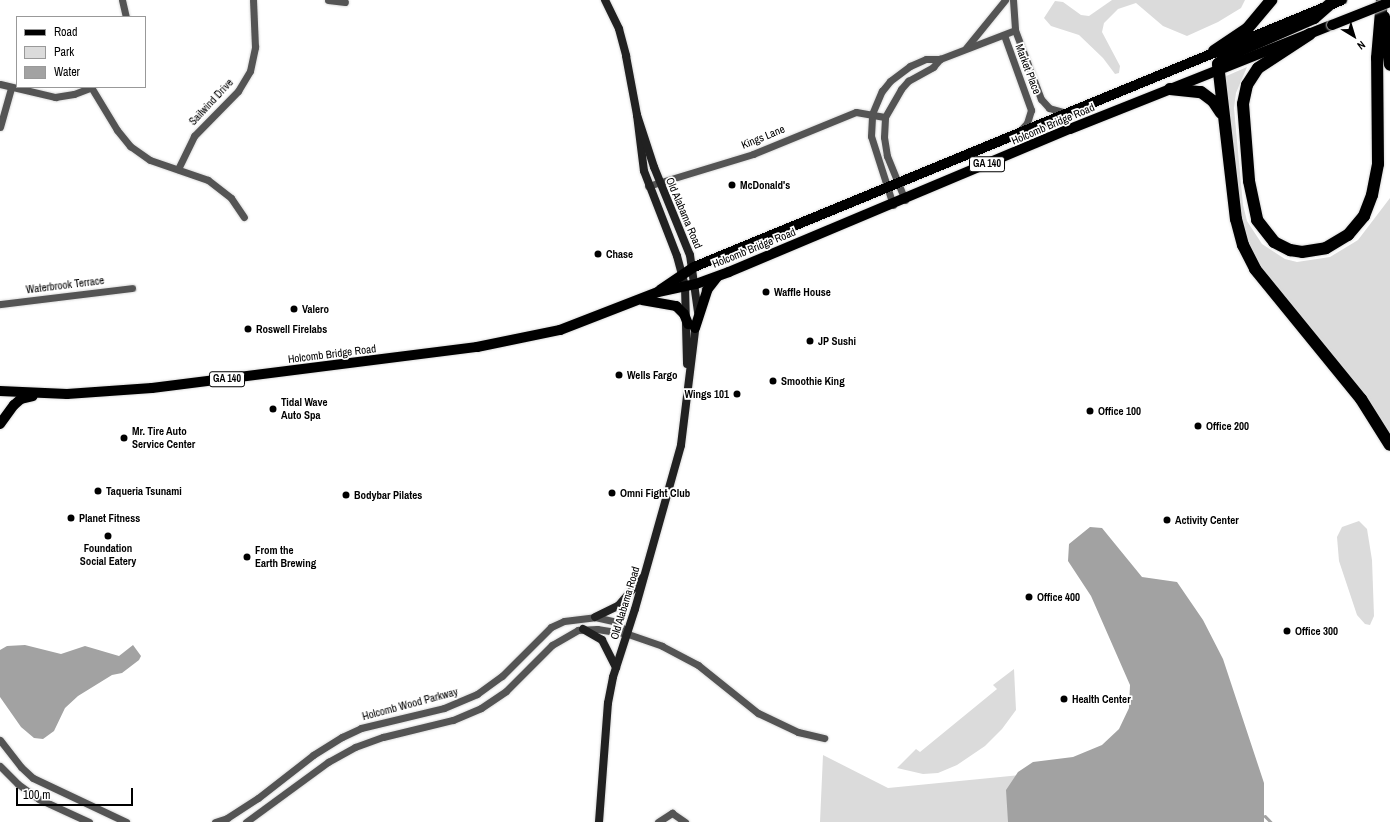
<!DOCTYPE html>
<style>
body{margin:0}
#map{position:relative;width:1390px;height:822px;overflow:hidden;background:#fff;font-family:"Archivo Narrow",sans-serif}
div>[style]{position:absolute}
.green>*{inset:0;background:#dbdbdb}
.water>*{inset:0;background:#a2a2a2}
.stream>*{height:2.5px;margin:-1.25px;padding:0 1.25px;transform-origin:1.25px;border-radius:1.25px;background:#a2a2a2}
.roads{filter:drop-shadow(0 0 1px #dbdbdb) drop-shadow(0 0 1px #dbdbdb)}
.street>*{height:7px;margin:-3.5px;padding:0 3.5px;transform-origin:3.5px;border-radius:3.5px;background:#545454}
.secondary>*{height:8px;margin:-4px;padding:0 4px;transform-origin:4px;border-radius:4px;background:#212121}
.primary>*{height:10px;margin:-5px;padding:0 5px;transform-origin:5px;border-radius:5px;background:#000}
.highway>*{height:12px;margin:-6px;padding:0 6px;transform-origin:6px;border-radius:6px;background:#000}
.bridges{filter:drop-shadow(0 0 1px #dbdbdb) drop-shadow(0 0 1px #dbdbdb)}
.primary-bridge>*{height:10px;margin:-5px;padding:0 5px;transform-origin:5px;border-radius:5px;background:#000}
.dots>*{width:11px;height:11px;translate:-50% -50%;box-sizing:border-box;border:2px solid #fff;border-radius:50%}
span{translate:-50% -50%;white-space:nowrap;text-align:center;line-height:1.15;-webkit-text-stroke:3.5px #fff;paint-order:stroke}
.shield-label span{padding:1px 3px;background:#fff;border:1px solid;border-radius:3px;-webkit-text-stroke-width:0}
.shield-label{font-size:10px;color:#000;font-weight:700}
.street-label{font-size:11px;color:#000}
.poi-label{font-size:11px;color:#000;font-weight:700}
.left{translate:0 -50%;text-align:left}
.right{translate:-100% -50%;text-align:right}
.legend{position:absolute;left:16px;top:16px;width:130px;height:72px;box-sizing:border-box;background:#fff;border:1px solid #999;margin:0;padding:5px 7px;list-style:none;font-size:12px;color:#000}
.legend li{display:flex;align-items:center;gap:8px;height:20px}
.legend b{width:20px;border:1px solid #999}
.north{position:absolute;left:1334px;top:16px;width:40px;height:40px;-webkit-text-stroke:3px #fff;paint-order:stroke;rotate:142deg;font-size:11px;font-weight:700;line-height:16px;text-align:center;color:#000}
.north::after{content:'';display:block;margin:auto;width:14px;height:18px;background:#000;clip-path:polygon(50% 0,100% 100%,50% 72%,0 100%)}
.scale{position:absolute;left:16px;top:788px;width:117px;height:18px;box-sizing:border-box;border:2px solid #000;border-top:0;padding-left:5px;font-size:12px;line-height:14px;white-space:nowrap;color:#000;-webkit-text-stroke:3px #fff;paint-order:stroke}
</style>
<div id="map">
<div class="green">
<div style="clip-path:polygon(1112px 0,1245px 0,1241px 8px,1218px 22px,1187px 36px,1163px 26px,1136px 3px,1118px 9px,1104px 23px,1102px 32px,1120px 66px,1119px 73px,1115px 74px,1103px 58px,1079px 35px,1051px 26px,1044px 18px,1055px 1px,1063px 2px,1081px 15px,1089px 16px)"></div>
<div style="clip-path:polygon(1247px 67px,1236px 93px,1234px 108px,1243px 205px,1247px 221px,1262px 244px,1285px 259px,1297px 262px,1330px 257px,1358px 240px,1390px 198px,1390px 439px,1262px 274px,1241px 227px,1224px 77px)"></div>
<div style="clip-path:polygon(1359px 521px,1367px 529px,1372px 560px,1374px 616px,1370px 625px,1365px 624px,1357px 615px,1339px 561px,1337px 537px,1342px 527px)"></div>
<div style="clip-path:polygon(1014px 669px,1016px 710px,1002px 729px,985px 746px,957px 765px,938px 773px,923px 774px,897px 768px,916px 749px,920px 752px,997px 689px,993px 685px)"></div>
<div style="clip-path:polygon(823px 755px,888px 788px,1021px 775px,1038px 822px,820px 822px)"></div>
</div>
<div class="water">
<div style="clip-path:polygon(1090px 527px,1102px 528px,1142px 577px,1177px 582px,1203px 620px,1223px 659px,1264px 783px,1264px 822px,1008px 822px,1006px 790px,1018px 772px,1033px 762px,1073px 757px,1102px 745px,1119px 729px,1129px 708px,1130px 685px,1091px 596px,1068px 561px,1069px 544px)"></div>
<div style="clip-path:polygon(25px 645px,61px 654px,85px 646px,119px 656px,133px 645px,141px 656px,139px 660px,122px 673px,112px 675px,78px 696px,65px 708px,54px 731px,43px 739px,34px 738px,21px 727px,0 697px,0 650px,7px 646px)"></div>
</div>
<div class="stream">
<div style="left:1265px;top:816px;width:8px;rotate:45deg"></div>
</div>
<div class="roads">
<div class="street">
<div style="left:122px;top:0;width:17px;rotate:77deg"></div>
<div style="left:328px;top:0;width:17px;rotate:7deg"></div>
<div style="left:1013px;top:0;width:30px;rotate:86deg"></div>
<div style="left:1015px;top:30px;width:74px;rotate:69.4deg"></div>
<div style="left:1041px;top:99px;width:12px;rotate:48deg"></div>
<div style="left:1049px;top:108px;width:18px;rotate:16deg"></div>
<div style="left:1004px;top:35px;width:80px;rotate:70.2deg"></div>
<div style="left:1031px;top:110px;width:14px;rotate:107deg"></div>
<div style="left:1027px;top:123px;width:12px;rotate:132deg"></div>
<div style="left:966px;top:48px;width:62px;rotate:-50.9deg"></div>
<div style="left:0;top:84px;width:57px;rotate:13.3deg"></div>
<div style="left:55px;top:97px;width:19px;rotate:-9deg"></div>
<div style="left:74px;top:94px;width:19px;rotate:-21deg"></div>
<div style="left:91px;top:87px;width:50px;rotate:58.8deg"></div>
<div style="left:117px;top:130px;width:21px;rotate:51deg"></div>
<div style="left:130px;top:146px;width:24px;rotate:35deg"></div>
<div style="left:150px;top:160px;width:61px;rotate:19deg"></div>
<div style="left:208px;top:180px;width:29px;rotate:38deg"></div>
<div style="left:231px;top:198px;width:23px;rotate:56deg"></div>
<div style="left:0;top:127px;width:41px;rotate:-74.2deg"></div>
<div style="left:178px;top:169px;width:37px;rotate:-64deg"></div>
<div style="left:194px;top:136px;width:63px;rotate:-45.6deg"></div>
<div style="left:238px;top:91px;width:23px;rotate:-59deg"></div>
<div style="left:250px;top:71px;width:25px;rotate:-78deg"></div>
<div style="left:255px;top:47px;width:47px;rotate:-92.4deg"></div>
<div style="left:648px;top:186px;width:110px;rotate:-16.9deg"></div>
<div style="left:753px;top:154px;width:111px;rotate:-22.2deg"></div>
<div style="left:856px;top:112px;width:29px;rotate:10deg"></div>
<div style="left:905px;top:200px;width:48px;rotate:-112.2deg"></div>
<div style="left:887px;top:156px;width:19px;rotate:-99deg"></div>
<div style="left:884px;top:137px;width:20px;rotate:-87deg"></div>
<div style="left:885px;top:117px;width:32px;rotate:-60deg"></div>
<div style="left:901px;top:89px;width:11px;rotate:-49deg"></div>
<div style="left:908px;top:81px;width:29px;rotate:-29deg"></div>
<div style="left:933px;top:67px;width:11px;rotate:-49deg"></div>
<div style="left:893px;top:205px;width:72px;rotate:-107.7deg"></div>
<div style="left:871px;top:136px;width:22px;rotate:-87deg"></div>
<div style="left:872px;top:114px;width:25px;rotate:-67deg"></div>
<div style="left:882px;top:91px;width:13px;rotate:-51deg"></div>
<div style="left:890px;top:81px;width:25px;rotate:-37deg"></div>
<div style="left:910px;top:66px;width:17px;rotate:-24deg"></div>
<div style="left:926px;top:59px;width:14px"></div>
<div style="left:940px;top:59px;width:80px;rotate:-21.1deg"></div>
<div style="left:0;top:304px;width:133px;rotate:-6.9deg"></div>
<div style="left:0;top:740px;width:34px;rotate:52deg"></div>
<div style="left:21px;top:767px;width:16px;rotate:43deg"></div>
<div style="left:33px;top:778px;width:103px;rotate:25.3deg"></div>
<div style="left:0;top:766px;width:25px;rotate:45deg"></div>
<div style="left:18px;top:784px;width:26px;rotate:36deg"></div>
<div style="left:39px;top:799px;width:55px;rotate:24.7deg"></div>
<div style="left:215px;top:822px;width:13px;rotate:-18deg"></div>
<div style="left:227px;top:818px;width:37px;rotate:-33deg"></div>
<div style="left:258px;top:798px;width:70px;rotate:-38deg"></div>
<div style="left:313px;top:755px;width:34px;rotate:-32deg"></div>
<div style="left:342px;top:737px;width:21px;rotate:-25deg"></div>
<div style="left:361px;top:728px;width:85px;rotate:-13.5deg"></div>
<div style="left:444px;top:708px;width:36px;rotate:-23deg"></div>
<div style="left:477px;top:694px;width:31px;rotate:-36deg"></div>
<div style="left:502px;top:676px;width:69px;rotate:-45deg"></div>
<div style="left:551px;top:627px;width:14px;rotate:-25deg"></div>
<div style="left:564px;top:621px;width:31px;rotate:-7deg"></div>
<div style="left:595px;top:617px;width:22px;rotate:13deg"></div>
<div style="left:616px;top:622px;width:17px;rotate:45deg"></div>
<div style="left:246px;top:822px;width:102px;rotate:-36.2deg"></div>
<div style="left:328px;top:762px;width:31px;rotate:-29deg"></div>
<div style="left:355px;top:747px;width:30px;rotate:-20deg"></div>
<div style="left:383px;top:737px;width:72px;rotate:-13.7deg"></div>
<div style="left:453px;top:720px;width:30px;rotate:-23deg"></div>
<div style="left:481px;top:708px;width:30px;rotate:-34deg"></div>
<div style="left:506px;top:691px;width:65px;rotate:-45deg"></div>
<div style="left:552px;top:645px;width:30px;rotate:-30deg"></div>
<div style="left:578px;top:630px;width:19px;rotate:-3deg"></div>
<div style="left:597px;top:629px;width:31px;rotate:9deg"></div>
<div style="left:628px;top:634px;width:36px;rotate:19deg"></div>
<div style="left:662px;top:646px;width:41px;rotate:27.8deg"></div>
<div style="left:698px;top:665px;width:77px;rotate:38.7deg"></div>
<div style="left:758px;top:713px;width:44px;rotate:25.4deg"></div>
<div style="left:798px;top:732px;width:27px;rotate:13deg"></div>
<div style="left:658px;top:822px;width:17px;rotate:-33deg"></div>
<div style="left:672px;top:813px;width:16px;rotate:35deg"></div>
</div>
<div class="secondary">
<div style="left:605px;top:0;width:32px;rotate:64deg"></div>
<div style="left:619px;top:29px;width:28px;rotate:75deg"></div>
<div style="left:626px;top:56px;width:60px;rotate:79.4deg"></div>
<div style="left:637px;top:115px;width:56px;rotate:82.9deg"></div>
<div style="left:644px;top:171px;width:91px;rotate:68.8deg"></div>
<div style="left:677px;top:256px;width:31px;rotate:75deg"></div>
<div style="left:685px;top:286px;width:78px;rotate:88.5deg"></div>
<div style="left:637px;top:115px;width:55px;rotate:71.9deg"></div>
<div style="left:654px;top:167px;width:95px;rotate:67.8deg"></div>
<div style="left:690px;top:255px;width:58px;rotate:82deg"></div>
<div style="left:595px;top:617px;width:25px;rotate:-26deg"></div>
<div style="left:618px;top:606px;width:37px;rotate:-49deg"></div>
<div style="left:583px;top:629px;width:22px;rotate:30deg"></div>
<div style="left:602px;top:640px;width:31px;rotate:63deg"></div>
<div style="left:599px;top:822px;width:119px;rotate:-85.7deg"></div>
<div style="left:608px;top:703px;width:26px;rotate:-79deg"></div>
<div style="left:613px;top:677px;width:71px;rotate:-72.1deg"></div>
<div style="left:635px;top:609px;width:170px;rotate:-74.3deg"></div>
<div style="left:681px;top:445px;width:123px;rotate:-83deg"></div>
</div>
<div class="primary">
<div style="left:660px;top:290px;width:41px;rotate:-34.1deg"></div>
<div style="left:694px;top:267px;width:701px;rotate:-22.39deg"></div>
<div style="left:642px;top:300px;width:35px;rotate:10deg"></div>
<div style="left:676px;top:306px;width:11px;rotate:45deg"></div>
<div style="left:684px;top:314px;width:11px;rotate:68deg"></div>
<div style="left:695px;top:328px;width:40px;rotate:-72deg"></div>
<div style="left:707px;top:290px;width:16px;rotate:-52deg"></div>
<div style="left:0;top:391px;width:67px;rotate:2.6deg"></div>
<div style="left:67px;top:394px;width:85px;rotate:-4deg"></div>
<div style="left:152px;top:388px;width:328px;rotate:-7.2deg"></div>
<div style="left:477px;top:347px;width:85px;rotate:-11.6deg"></div>
<div style="left:560px;top:330px;width:105px;rotate:-21.2deg"></div>
<div style="left:658px;top:292px;width:39px;rotate:-12deg"></div>
<div style="left:696px;top:284px;width:35px;rotate:-20deg"></div>
<div style="left:729px;top:272px;width:370px;rotate:-22.8deg"></div>
<div style="left:1070px;top:129px;width:282px;rotate:-21.7deg"></div>
<div style="left:0;top:424px;width:24px;rotate:-54deg"></div>
<div style="left:14px;top:405px;width:9px;rotate:-41deg"></div>
<div style="left:21px;top:399px;width:12px;rotate:-14deg"></div>
</div>
<div class="highway">
<div style="left:1329px;top:5px;width:20px;rotate:139deg"></div>
<div style="left:1314px;top:18px;width:95px;rotate:156.4deg"></div>
<div style="left:1227px;top:56px;width:12px;rotate:138deg"></div>
<div style="left:1218px;top:64px;width:156px;rotate:83.4deg"></div>
<div style="left:1236px;top:219px;width:27px;rotate:75deg"></div>
<div style="left:1243px;top:245px;width:27px;rotate:63deg"></div>
<div style="left:1255px;top:269px;width:168px;rotate:50.8deg"></div>
<div style="left:1361px;top:399px;width:54px;rotate:57.8deg"></div>
<div style="left:1384px;top:17px;width:48px;rotate:82.9deg"></div>
<div style="left:1310px;top:34px;width:62px;rotate:146.8deg"></div>
<div style="left:1258px;top:68px;width:20px;rotate:123deg"></div>
<div style="left:1247px;top:85px;width:19px;rotate:102deg"></div>
<div style="left:1243px;top:104px;width:77px;rotate:85.5deg"></div>
<div style="left:1249px;top:181px;width:40px;rotate:78deg"></div>
<div style="left:1257px;top:220px;width:28px;rotate:52deg"></div>
<div style="left:1274px;top:242px;width:18px;rotate:27deg"></div>
<div style="left:1290px;top:250px;width:12px;rotate:9deg"></div>
<div style="left:1302px;top:252px;width:24px;rotate:-9deg"></div>
<div style="left:1326px;top:248px;width:26px;rotate:-31deg"></div>
<div style="left:1348px;top:235px;width:25px;rotate:-50deg"></div>
<div style="left:1364px;top:216px;width:22px;rotate:-69deg"></div>
<div style="left:1372px;top:195px;width:32px;rotate:-79deg"></div>
<div style="left:1378px;top:164px;width:106px;rotate:-90.5deg"></div>
<div style="left:1377px;top:58px;width:58px;rotate:-85.1deg"></div>
<div style="left:1214px;top:51px;width:40px;rotate:-34deg"></div>
<div style="left:1247px;top:29px;width:38px;rotate:-50deg"></div>
<div style="left:1170px;top:89px;width:31px;rotate:6deg"></div>
<div style="left:1201px;top:92px;width:15px;rotate:37deg"></div>
<div style="left:1213px;top:101px;width:14px;rotate:56deg"></div>
</div>
</div>
<div class="bridges">
<div class="primary-bridge">
<div style="left:1332px;top:25px;width:62px;rotate:-21.6deg"></div>
</div>
</div>
<div class="dots">
<div style="left:732px;top:185px;background:#000"></div>
<div style="left:598px;top:254px;background:#000"></div>
<div style="left:766px;top:292px;background:#000"></div>
<div style="left:294px;top:309px;background:#000"></div>
<div style="left:248px;top:329px;background:#000"></div>
<div style="left:810px;top:341px;background:#000"></div>
<div style="left:619px;top:375px;background:#000"></div>
<div style="left:773px;top:381px;background:#000"></div>
<div style="left:737px;top:394px;background:#000"></div>
<div style="left:273px;top:409px;background:#000"></div>
<div style="left:1090px;top:411px;background:#000"></div>
<div style="left:1198px;top:426px;background:#000"></div>
<div style="left:124px;top:438px;background:#000"></div>
<div style="left:98px;top:491px;background:#000"></div>
<div style="left:612px;top:493px;background:#000"></div>
<div style="left:346px;top:495px;background:#000"></div>
<div style="left:71px;top:518px;background:#000"></div>
<div style="left:1167px;top:520px;background:#000"></div>
<div style="left:108px;top:536px;background:#000"></div>
<div style="left:247px;top:557px;background:#000"></div>
<div style="left:1029px;top:597px;background:#000"></div>
<div style="left:1287px;top:631px;background:#000"></div>
<div style="left:1064px;top:699px;background:#000"></div>
</div>
<div class="shield-label">
<span style="left:987px;top:164px">GA 140</span>
<span style="left:227px;top:379px">GA 140</span>
</div>
<div class="street-label">
<span style="left:1028px;top:69px;rotate:69deg">Market Place</span>
<span style="left:211px;top:102px;rotate:-47deg">Sailwind Drive</span>
<span style="left:1053px;top:124px;rotate:-23deg">Holcomb Bridge Road</span>
<span style="left:763px;top:137px;rotate:-22deg">Kings Lane</span>
<span style="left:684px;top:213px;rotate:67deg">Old Alabama Road</span>
<span style="left:754px;top:248px;rotate:-22deg">Holcomb Bridge Road</span>
<span style="left:65px;top:285px;rotate:-7deg">Waterbrook Terrace</span>
<span style="left:332px;top:354px;rotate:-7deg">Holcomb Bridge Road</span>
<span style="left:625px;top:603px;rotate:-73deg">Old Alabama Road</span>
<span style="left:410px;top:704px;rotate:-15deg">Holcomb Wood Parkway</span>
</div>
<div class="poi-label">
<span class="left" style="left:740px;top:185px">McDonald's</span>
<span class="left" style="left:606px;top:254px">Chase</span>
<span class="left" style="left:774px;top:292px">Waffle House</span>
<span class="left" style="left:302px;top:309px">Valero</span>
<span class="left" style="left:256px;top:329px">Roswell Firelabs</span>
<span class="left" style="left:818px;top:341px">JP Sushi</span>
<span class="left" style="left:627px;top:375px">Wells Fargo</span>
<span class="left" style="left:781px;top:381px">Smoothie King</span>
<span class="right" style="left:729px;top:394px">Wings 101</span>
<span class="left" style="left:281px;top:409px">Tidal Wave<br>Auto Spa</span>
<span class="left" style="left:1098px;top:411px">Office 100</span>
<span class="left" style="left:1206px;top:426px">Office 200</span>
<span class="left" style="left:132px;top:438px">Mr. Tire Auto<br>Service Center</span>
<span class="left" style="left:106px;top:491px">Taqueria Tsunami</span>
<span class="left" style="left:620px;top:493px">Omni Fight Club</span>
<span class="left" style="left:354px;top:495px">Bodybar Pilates</span>
<span class="left" style="left:79px;top:518px">Planet Fitness</span>
<span class="left" style="left:1175px;top:520px">Activity Center</span>
<span style="left:108px;top:555px">Foundation<br>Social Eatery</span>
<span class="left" style="left:255px;top:557px">From the<br>Earth Brewing</span>
<span class="left" style="left:1037px;top:597px">Office 400</span>
<span class="left" style="left:1295px;top:631px">Office 300</span>
<span class="left" style="left:1072px;top:699px">Health Center</span>
</div>
<ul class="legend">
<li><b style="height:5px;background:#000"></b>Road</li>
<li><b style="height:11px;background:#dbdbdb"></b>Park</li>
<li><b style="height:11px;background:#a2a2a2"></b>Water</li>
</ul>
<div class="north">N</div>
<div class="scale">100 m</div>
</div>
